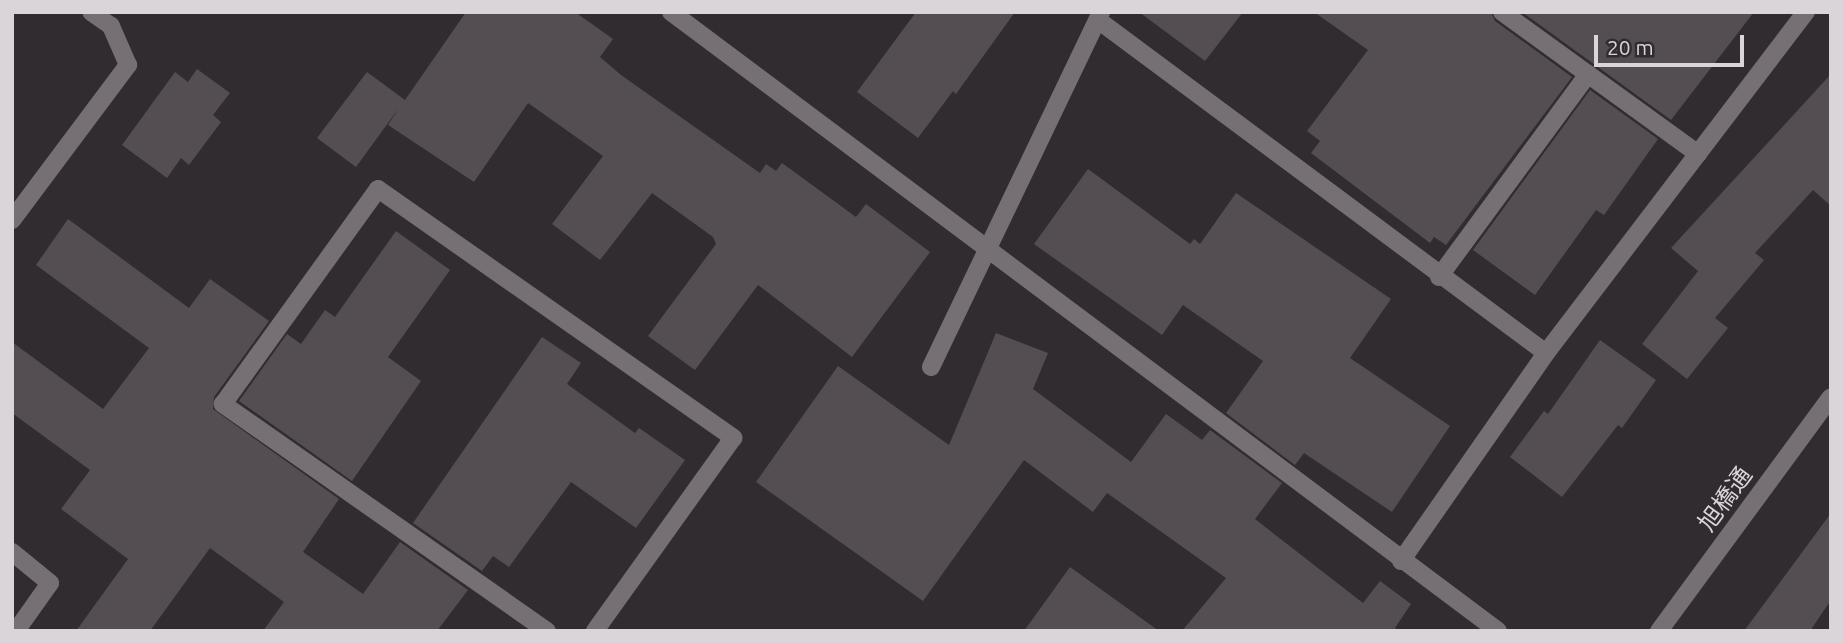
<!DOCTYPE html>
<meta charset="utf-8">
<style>
body{margin:0}
#map{position:relative;width:1843px;height:643px;overflow:hidden;background:#312c30;font-family:Ubuntu,"Noto Sans JP",sans-serif}
div>[style]{position:absolute}
.building>*{inset:0;background:#544e53}
.service>*{height:18px;margin:-9px;padding:0 9px;transform-origin:9px;border-radius:9px;background:#767075}
.minor>*{height:18px;margin:-9px;padding:0 9px;transform-origin:9px;border-radius:9px;background:#767075}
.tertiary>*{height:18px;margin:-9px;padding:0 9px;transform-origin:9px;border-radius:9px;background:#767075}
span{translate:-50% -50%;white-space:nowrap;text-align:center;line-height:1.15;-webkit-text-stroke:5px #312c30;paint-order:stroke}
.street-label{font-size:24px;color:#d9d5d8}
.frame{position:absolute;inset:0;border:14px solid #d9d5d8;pointer-events:none}
.scale{position:absolute;left:1594px;top:35px;width:150px;height:32px;box-sizing:border-box;border:4px solid #d9d5d8;border-top:0;padding-left:9px;font-size:21px;line-height:24px;white-space:nowrap;color:#d9d5d8;-webkit-text-stroke:5px #312c30;paint-order:stroke}
</style>
<div id="map">
<div class="building">
<div style="clip-path:polygon(466px 12px,575px 12px,613px 39px,600px 57px,621px 75px,760px 173px,766px 164px,776px 171px,782px 163px,856px 217px,866px 204px,930px 252px,852px 357px,758px 285px,695px 370px,648px 336px,716px 244px,713px 237px,652px 193px,600px 260px,552px 224px,603px 156px,528px 103px,474px 182px,388px 125px,399px 108px,356px 167px,317px 138px,367px 72px,405px 100px)"></div>
<div style="clip-path:polygon(916px 12px,1015px 12px,956px 94px,953px 91px,918px 138px,857px 92px)"></div>
<div style="clip-path:polygon(1139px 12px,1243px 12px,1205px 61px)"></div>
<div style="clip-path:polygon(1314px 12px,1491px 12px,1495px 21px,1572px 77px,1446px 245px,1434px 237px,1430px 243px,1311px 153px,1320px 141px,1307px 131px,1368px 50px)"></div>
<div style="clip-path:polygon(1522px 12px,1754px 12px,1671px 120px)"></div>
<div style="clip-path:polygon(197px 69px,230px 93px,213px 115px,221px 122px,189px 165px,181px 158px,167px 178px,122px 145px,175px 72px,188px 82px)"></div>
<div style="clip-path:polygon(1831px 74px,1831px 206px,1813px 190px,1755px 253px,1764px 260px,1715px 318px,1728px 328px,1687px 379px,1642px 344px,1698px 271px,1671px 248px)"></div>
<div style="clip-path:polygon(1590px 90px,1658px 139px,1604px 215px,1596px 210px,1535px 295px,1473px 250px)"></div>
<div style="clip-path:polygon(1088px 169px,1190px 244px,1194px 239px,1200px 244px,1236px 193px,1391px 299px,1350px 358px,1450px 426px,1392px 512px,1304px 453px,1295px 465px,1226px 413px,1263px 361px,1183px 305px,1162px 335px,1034px 244px)"></div>
<div style="clip-path:polygon(68px 219px,189px 308px,210px 279px,269px 321px,214px 397px,213px 409px,339px 499px,303px 552px,363px 594px,400px 542px,468px 590px,437px 631px,263px 631px,284px 602px,210px 548px,150px 631px,76px 631px,128px 559px,61px 509px,90px 470px,12px 413px,12px 342px,103px 409px,149px 348px,36px 265px)"></div>
<div style="clip-path:polygon(396px 231px,450px 270px,388px 357px,421px 381px,352px 481px,239px 401px,287px 334px,301px 344px,325px 310px,335px 317px)"></div>
<div style="clip-path:polygon(996px 333px,1048px 353px,1033px 389px,1131px 462px,1166px 414px,1202px 440px,1210px 430px,1282px 483px,1255px 519px,1363px 603px,1380px 581px,1411px 604px,1395px 628px,1398px 631px,1182px 631px,1226px 578px,1107px 493px,1093px 512px,1024px 460px,923px 601px,756px 482px,838px 366px,949px 445px)"></div>
<div style="clip-path:polygon(542px 337px,581px 363px,567px 384px,635px 433px,639px 428px,685px 460px,636px 528px,571px 482px,509px 567px,493px 556px,482px 571px,413px 523px)"></div>
<div style="clip-path:polygon(1600px 340px,1656px 380px,1622px 428px,1618px 425px,1562px 497px,1510px 457px,1544px 411px,1548px 414px)"></div>
<div style="clip-path:polygon(1831px 513px,1831px 600px,1810px 631px,1744px 631px)"></div>
<div style="clip-path:polygon(1070px 567px,1159px 631px,1024px 631px)"></div>
</div>
<div class="service">
<div style="left:1439px;top:277px;width:252px;rotate:-53.7deg"></div>
</div>
<div class="minor">
<div style="left:671px;top:12px;width:1033px;rotate:36.81deg"></div>
<div style="left:1502px;top:12px;width:242px;rotate:35.9deg"></div>
<div style="left:1098px;top:20px;width:558px;rotate:36.62deg"></div>
<div style="left:1546px;top:353px;width:429px;rotate:-52.7deg"></div>
<div style="left:12px;top:220px;width:194px;rotate:-53.2deg"></div>
<div style="left:128px;top:65px;width:43px;rotate:-113.6deg"></div>
<div style="left:111px;top:26px;width:24px;rotate:-145deg"></div>
<div style="left:931px;top:367px;width:394px;rotate:-64.4deg"></div>
<div style="left:12px;top:552px;width:49px;rotate:39.2deg"></div>
<div style="left:50px;top:583px;width:59px;rotate:125.3deg"></div>
<div style="left:1401px;top:561px;width:254px;rotate:-55.1deg"></div>
<div style="left:547px;top:631px;width:396px;rotate:-145deg"></div>
<div style="left:223px;top:404px;width:265px;rotate:-54.2deg"></div>
<div style="left:378px;top:189px;width:434px;rotate:35deg"></div>
<div style="left:733px;top:438px;width:237px;rotate:125.6deg"></div>
</div>
<div class="tertiary">
<div style="left:1659px;top:631px;width:290px;rotate:-53.7deg"></div>
</div>
<div class="street-label">
<span style="left:1725px;top:499px;rotate:-54deg">旭橋通</span>
</div>
<div class="frame"></div>
<div class="scale">20 m</div>
</div>
